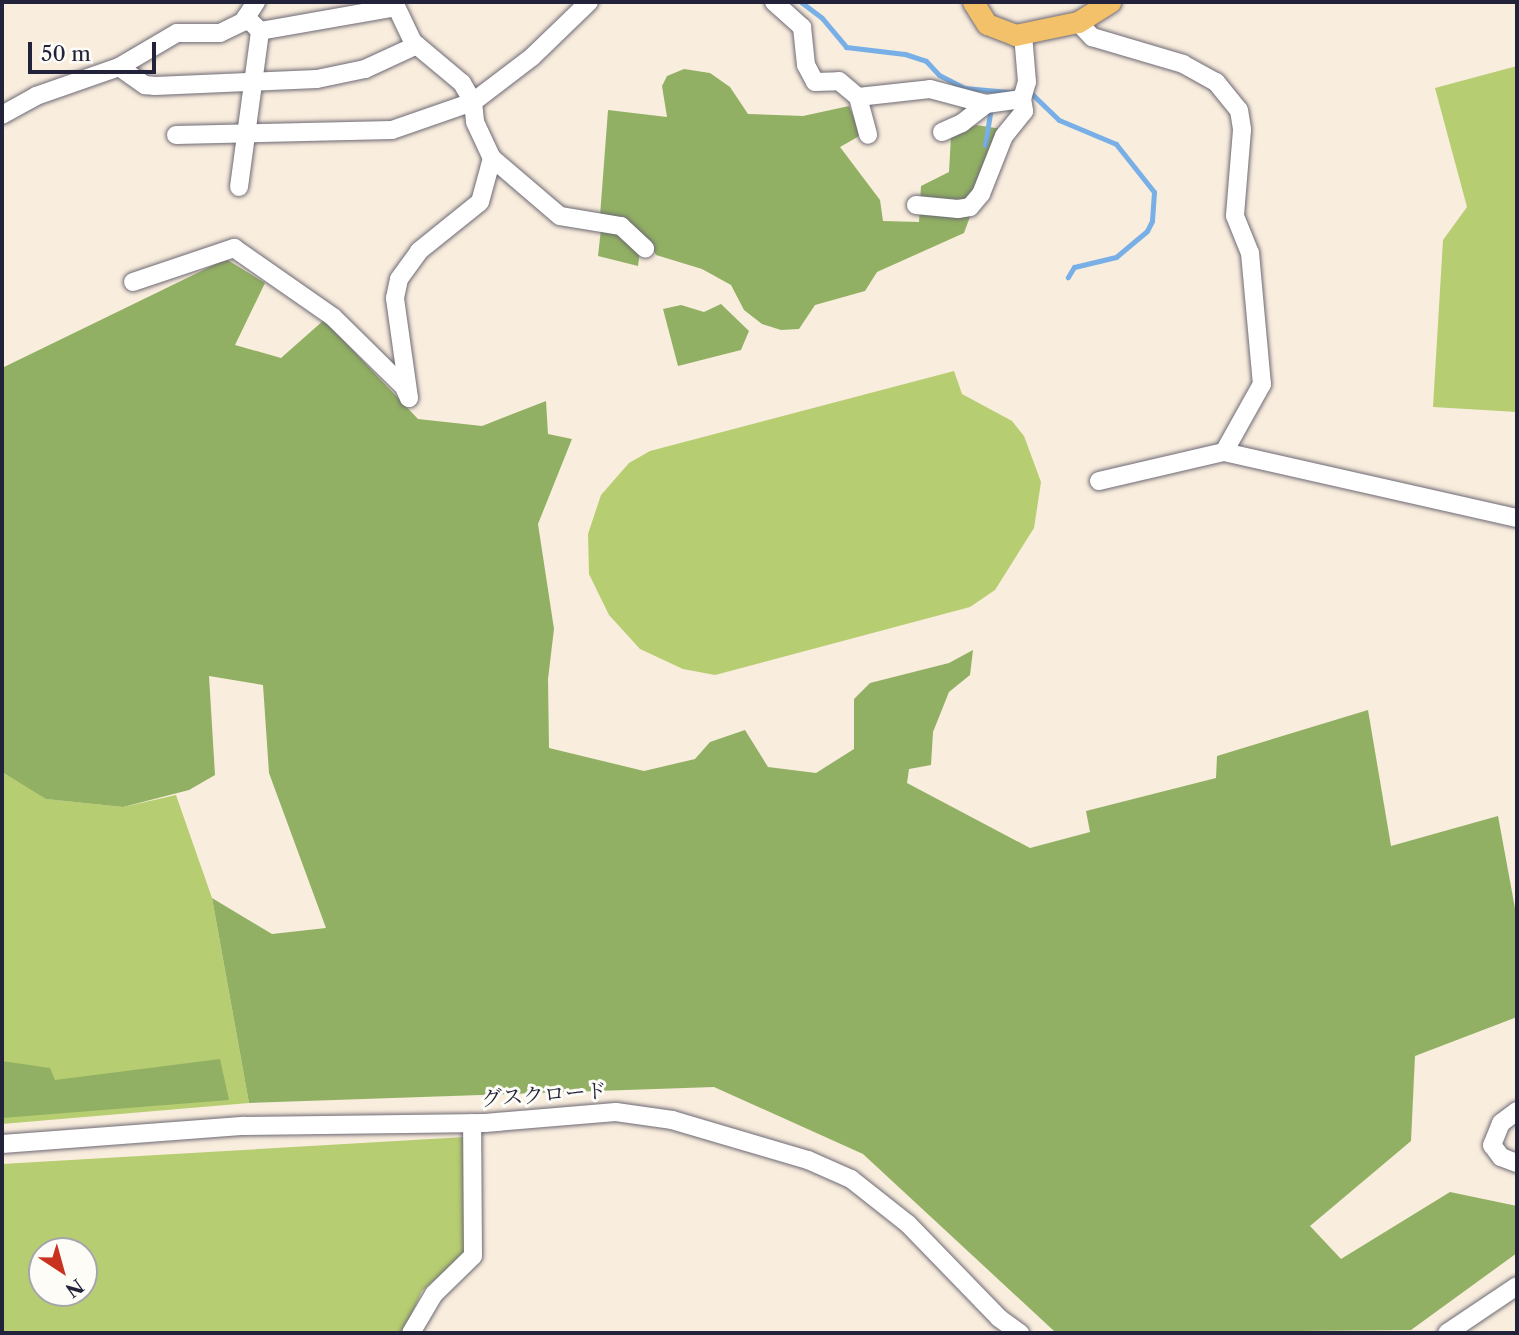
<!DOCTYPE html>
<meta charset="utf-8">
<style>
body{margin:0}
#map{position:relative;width:1519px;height:1335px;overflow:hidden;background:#f9eddd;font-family:"Libre Caslon Text","Noto Serif JP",serif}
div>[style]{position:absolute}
.green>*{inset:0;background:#b7cd71}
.forest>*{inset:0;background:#91b063}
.stream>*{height:5px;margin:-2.5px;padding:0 2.5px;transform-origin:2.5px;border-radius:2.5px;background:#77afe6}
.roads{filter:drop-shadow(0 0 2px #6d6974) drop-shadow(0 0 2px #6d6974)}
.minor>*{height:18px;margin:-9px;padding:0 9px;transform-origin:9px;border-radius:9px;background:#fff}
.major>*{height:21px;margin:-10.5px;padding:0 10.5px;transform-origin:10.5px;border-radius:10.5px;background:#f4c16b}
span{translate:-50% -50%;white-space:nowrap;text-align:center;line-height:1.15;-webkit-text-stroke:6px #fdfcf7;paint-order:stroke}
.street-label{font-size:21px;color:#22223b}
.frame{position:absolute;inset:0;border:4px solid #22223b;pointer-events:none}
.north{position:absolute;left:28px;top:1237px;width:70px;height:70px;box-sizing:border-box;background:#fdfcf7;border:2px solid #a5a5ac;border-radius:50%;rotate:144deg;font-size:19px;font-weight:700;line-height:28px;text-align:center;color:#22223b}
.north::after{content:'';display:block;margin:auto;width:24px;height:32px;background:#c8321e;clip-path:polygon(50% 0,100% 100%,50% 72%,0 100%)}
.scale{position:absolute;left:28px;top:42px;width:128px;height:32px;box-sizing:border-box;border:4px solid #22223b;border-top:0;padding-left:9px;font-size:21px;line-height:24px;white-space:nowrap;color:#22223b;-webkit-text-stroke:5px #fdfcf7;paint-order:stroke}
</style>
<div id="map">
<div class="green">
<div style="clip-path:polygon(1517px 66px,1517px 412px,1433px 407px,1443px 240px,1467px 207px,1435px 88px)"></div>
<div style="clip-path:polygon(954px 371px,962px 394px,1012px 421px,1024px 436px,1041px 482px,1034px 528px,995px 590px,970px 607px,715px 675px,683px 669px,640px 649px,609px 615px,589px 574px,588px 534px,601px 495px,629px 463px,650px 451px)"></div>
<div style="clip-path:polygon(2px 772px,47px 799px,123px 807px,176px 795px,212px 898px,249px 1103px,2px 1124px)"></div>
<div style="clip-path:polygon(evenodd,465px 1137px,466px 1252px,422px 1291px,403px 1333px,2px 1333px,2px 1164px,465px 1137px,42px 1251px,84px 1251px,84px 1293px,42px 1293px,42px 1251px)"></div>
</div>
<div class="forest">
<div style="clip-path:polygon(684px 69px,710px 73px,730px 87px,748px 114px,803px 116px,849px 106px,861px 135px,840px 147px,880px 200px,883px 221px,919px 222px,921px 186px,949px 172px,951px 136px,976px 125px,1002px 129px,964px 233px,877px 272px,865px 291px,815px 305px,799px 329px,781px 330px,762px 324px,744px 310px,731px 285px,702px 269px,656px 255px,649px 242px,600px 216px,608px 110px,667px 117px,662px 86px,667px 76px)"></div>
<div style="clip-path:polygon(601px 229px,618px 232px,640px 251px,638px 266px,598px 256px)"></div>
<div style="clip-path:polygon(226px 259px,265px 283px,235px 345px,281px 358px,324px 320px,418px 419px,482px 426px,546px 401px,548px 434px,572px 439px,538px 524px,554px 629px,548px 679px,549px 748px,644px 771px,695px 759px,710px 742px,745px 730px,768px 767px,816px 773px,854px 749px,854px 699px,870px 683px,949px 663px,973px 650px,970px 675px,949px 692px,933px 732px,931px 765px,909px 769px,907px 783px,1030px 848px,1090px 832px,1086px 811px,1216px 778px,1217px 756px,1368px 710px,1391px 846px,1498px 816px,1517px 919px,1517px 1017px,1415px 1056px,1411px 1141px,1310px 1226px,1341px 1259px,1450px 1192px,1517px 1206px,1517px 1253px,1411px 1330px,1071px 1333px,1054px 1331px,863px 1154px,714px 1087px,249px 1103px,212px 898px,272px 934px,326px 928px,269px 773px,263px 685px,209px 676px,215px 775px,189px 790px,123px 807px,46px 799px,2px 772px,2px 368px)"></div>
<div style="clip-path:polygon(721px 304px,749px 331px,741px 350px,678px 366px,663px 309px,681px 305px,704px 312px)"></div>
<div style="clip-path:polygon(220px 1059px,229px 1100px,2px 1118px,2px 1061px,50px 1068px,55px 1080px)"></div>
</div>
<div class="stream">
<div style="left:801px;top:2px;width:26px;rotate:37deg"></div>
<div style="left:822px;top:18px;width:38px;rotate:50deg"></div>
<div style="left:846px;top:47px;width:59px;rotate:6.8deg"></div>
<div style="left:905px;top:54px;width:22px;rotate:18deg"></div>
<div style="left:926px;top:61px;width:19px;rotate:47deg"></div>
<div style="left:939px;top:75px;width:28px;rotate:27deg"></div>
<div style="left:964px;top:88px;width:68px;rotate:5deg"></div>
<div style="left:1032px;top:94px;width:37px;rotate:44deg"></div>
<div style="left:1059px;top:120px;width:62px;rotate:22.8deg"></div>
<div style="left:1116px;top:144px;width:61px;rotate:51.6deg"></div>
<div style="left:1154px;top:192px;width:29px;rotate:94deg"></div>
<div style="left:1152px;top:221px;width:11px;rotate:117deg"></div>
<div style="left:1147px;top:231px;width:40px;rotate:140deg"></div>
<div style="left:1116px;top:257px;width:43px;rotate:166.6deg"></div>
<div style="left:1074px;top:267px;width:12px;rotate:121deg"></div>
<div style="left:985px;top:145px;width:33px;rotate:-81deg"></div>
</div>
<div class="roads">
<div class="minor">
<div style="left:394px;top:2px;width:44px;rotate:64.6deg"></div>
<div style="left:413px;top:42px;width:64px;rotate:39.9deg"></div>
<div style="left:462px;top:83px;width:22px;rotate:60deg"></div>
<div style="left:473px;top:102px;width:74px;rotate:-37.3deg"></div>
<div style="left:532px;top:57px;width:79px;rotate:-44deg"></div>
<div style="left:774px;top:2px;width:38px;rotate:42deg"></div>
<div style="left:802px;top:27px;width:38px;rotate:84deg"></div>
<div style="left:806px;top:65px;width:19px;rotate:62deg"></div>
<div style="left:815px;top:82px;width:24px;rotate:-2deg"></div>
<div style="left:839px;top:81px;width:25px;rotate:40deg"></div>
<div style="left:858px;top:97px;width:72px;rotate:-6.3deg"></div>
<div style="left:930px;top:89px;width:58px;rotate:15deg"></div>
<div style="left:986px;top:104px;width:36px;rotate:-8deg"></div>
<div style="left:246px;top:17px;width:20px;rotate:45deg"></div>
<div style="left:260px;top:31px;width:138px;rotate:-10deg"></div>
<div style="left:1078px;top:22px;width:21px;rotate:47deg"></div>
<div style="left:1092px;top:37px;width:95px;rotate:16.5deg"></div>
<div style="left:1183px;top:64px;width:38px;rotate:29deg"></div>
<div style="left:1216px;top:82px;width:36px;rotate:51deg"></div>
<div style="left:1239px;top:110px;width:20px;rotate:81deg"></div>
<div style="left:1242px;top:130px;width:86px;rotate:94.7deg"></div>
<div style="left:1235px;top:216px;width:40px;rotate:68deg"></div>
<div style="left:1250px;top:253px;width:132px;rotate:84.8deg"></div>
<div style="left:1262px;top:384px;width:78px;rotate:119.2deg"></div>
<div style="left:119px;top:67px;width:32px;rotate:35deg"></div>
<div style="left:145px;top:85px;width:10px;rotate:6deg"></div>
<div style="left:155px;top:86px;width:162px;rotate:-2.5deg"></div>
<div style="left:317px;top:79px;width:49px;rotate:-11.8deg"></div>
<div style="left:365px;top:69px;width:57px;rotate:-24.8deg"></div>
<div style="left:858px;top:97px;width:39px;rotate:75deg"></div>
<div style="left:2px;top:115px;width:39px;rotate:-29deg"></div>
<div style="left:36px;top:96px;width:88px;rotate:-19.3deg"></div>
<div style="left:119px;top:67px;width:67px;rotate:-30.4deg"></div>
<div style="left:177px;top:33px;width:43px"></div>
<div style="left:220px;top:33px;width:25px;rotate:-26deg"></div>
<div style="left:243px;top:22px;width:24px;rotate:-57deg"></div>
<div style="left:942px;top:132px;width:22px;rotate:-24deg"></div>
<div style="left:962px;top:123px;width:31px;rotate:-38deg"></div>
<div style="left:176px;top:135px;width:216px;rotate:-1.3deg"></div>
<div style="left:392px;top:130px;width:86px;rotate:-19.1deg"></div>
<div style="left:473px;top:102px;width:20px;rotate:84deg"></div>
<div style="left:475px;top:122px;width:40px;rotate:65deg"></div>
<div style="left:492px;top:158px;width:89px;rotate:40.5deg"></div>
<div style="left:560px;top:216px;width:62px;rotate:9.3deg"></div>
<div style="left:621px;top:226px;width:33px;rotate:43deg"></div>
<div style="left:239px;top:187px;width:157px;rotate:-82.3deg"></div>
<div style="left:916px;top:205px;width:42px;rotate:5.4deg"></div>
<div style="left:958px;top:209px;width:12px;rotate:-9deg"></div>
<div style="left:970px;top:207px;width:17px;rotate:-50deg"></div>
<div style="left:981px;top:194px;width:62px;rotate:-68.4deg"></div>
<div style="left:1004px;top:136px;width:32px;rotate:-51deg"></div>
<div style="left:1024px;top:111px;width:12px;rotate:-99deg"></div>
<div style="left:1022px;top:99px;width:18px;rotate:-74deg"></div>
<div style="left:1027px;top:82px;width:48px;rotate:-94.8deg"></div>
<div style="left:133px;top:282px;width:107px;rotate:-18.6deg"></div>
<div style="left:234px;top:248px;width:121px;rotate:34.9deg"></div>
<div style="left:333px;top:317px;width:100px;rotate:44.6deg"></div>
<div style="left:404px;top:387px;width:12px;rotate:66deg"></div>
<div style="left:409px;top:398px;width:101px;rotate:-98deg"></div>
<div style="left:395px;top:298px;width:19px;rotate:-78deg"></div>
<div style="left:399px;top:279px;width:34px;rotate:-54deg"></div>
<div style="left:419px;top:251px;width:78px;rotate:-38.8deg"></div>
<div style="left:480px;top:202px;width:46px;rotate:-74.7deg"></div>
<div style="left:1099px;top:481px;width:128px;rotate:-13.1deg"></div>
<div style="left:1224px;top:452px;width:300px;rotate:12.7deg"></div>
<div style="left:1517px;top:1111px;width:20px;rotate:143deg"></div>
<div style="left:1501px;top:1123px;width:24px;rotate:112deg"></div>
<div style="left:1492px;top:1145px;width:15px;rotate:53deg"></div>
<div style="left:1501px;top:1157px;width:17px;rotate:21deg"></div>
<div style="left:2px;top:1144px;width:243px;rotate:-4.3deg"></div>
<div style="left:244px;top:1126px;width:241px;rotate:-0.7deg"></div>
<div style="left:485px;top:1123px;width:131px;rotate:-4.8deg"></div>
<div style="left:616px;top:1112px;width:57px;rotate:8.1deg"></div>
<div style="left:672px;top:1120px;width:142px;rotate:16.4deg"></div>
<div style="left:808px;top:1160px;width:47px;rotate:23.8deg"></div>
<div style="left:851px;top:1179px;width:73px;rotate:38.3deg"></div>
<div style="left:908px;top:1224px;width:131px;rotate:45.9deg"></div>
<div style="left:999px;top:1318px;width:26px;rotate:36deg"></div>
<div style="left:411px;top:1333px;width:45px;rotate:-59.5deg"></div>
<div style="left:434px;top:1294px;width:54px;rotate:-44.3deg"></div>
<div style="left:473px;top:1256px;width:133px;rotate:-90.4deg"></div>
<div style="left:1447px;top:1333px;width:84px;rotate:-33.9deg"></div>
</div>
<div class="major">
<div style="left:973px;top:2px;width:26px;rotate:58deg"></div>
<div style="left:987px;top:24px;width:30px;rotate:21deg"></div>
<div style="left:1015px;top:35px;width:64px;rotate:-11.7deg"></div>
<div style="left:1078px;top:22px;width:38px;rotate:-32deg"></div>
</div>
</div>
<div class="street-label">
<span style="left:544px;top:1095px;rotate:-4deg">グスクロード</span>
</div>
<div class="frame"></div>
<div class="north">N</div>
<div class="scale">50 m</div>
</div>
